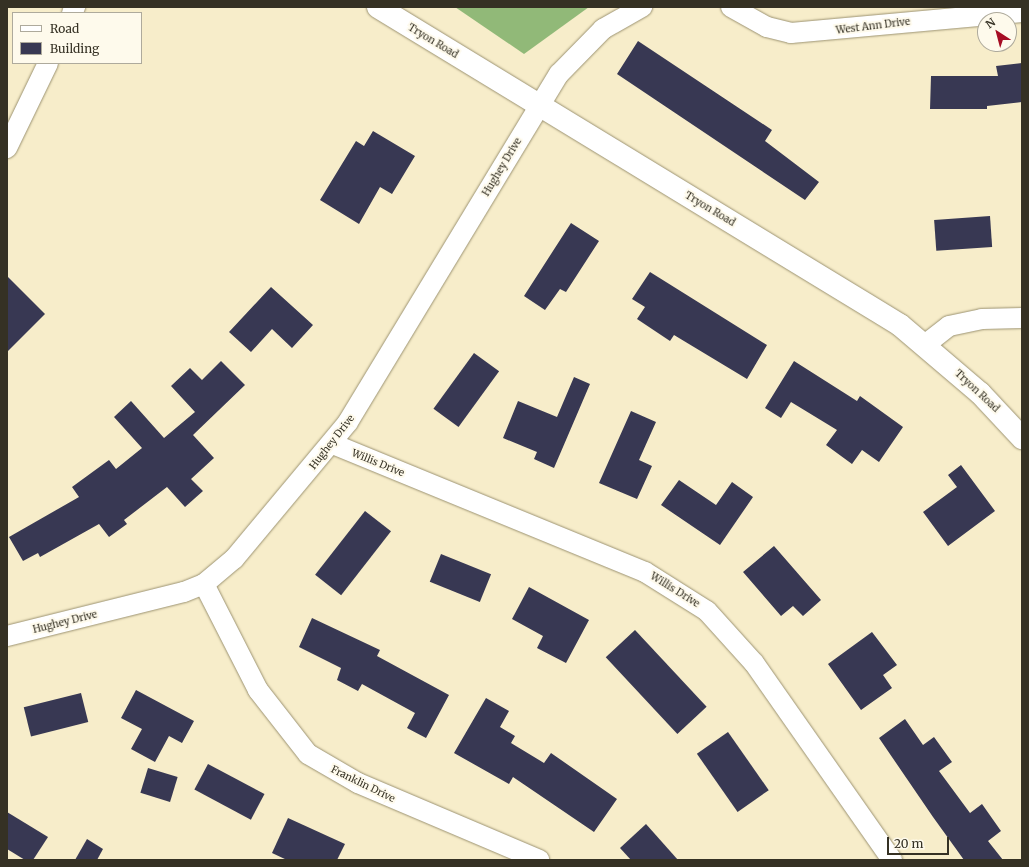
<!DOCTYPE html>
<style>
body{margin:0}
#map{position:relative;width:1029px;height:867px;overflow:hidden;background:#f7edca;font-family:Merriweather,serif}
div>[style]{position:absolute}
.forest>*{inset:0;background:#91b978}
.building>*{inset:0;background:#383853;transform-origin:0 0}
.roads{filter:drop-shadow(0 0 1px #9c9372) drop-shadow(0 0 1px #9c9372)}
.minor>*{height:20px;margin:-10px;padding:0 10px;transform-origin:10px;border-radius:10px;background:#fff}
.tertiary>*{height:22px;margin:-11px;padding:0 11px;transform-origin:11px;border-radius:11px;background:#fff}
span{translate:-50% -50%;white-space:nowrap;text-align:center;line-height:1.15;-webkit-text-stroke:4px #fefaec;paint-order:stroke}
.street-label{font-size:10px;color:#353124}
.frame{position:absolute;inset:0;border:8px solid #353124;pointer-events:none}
.legend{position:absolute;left:12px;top:12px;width:130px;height:52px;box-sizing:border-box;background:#fefaec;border:1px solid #aeaa9c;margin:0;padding:5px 7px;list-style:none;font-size:12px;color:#353124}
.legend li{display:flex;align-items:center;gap:8px;height:20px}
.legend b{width:20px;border:1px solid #aeaa9c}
.north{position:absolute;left:977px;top:12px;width:40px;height:40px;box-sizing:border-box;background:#fefaec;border:1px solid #aeaa9c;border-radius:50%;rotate:324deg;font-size:11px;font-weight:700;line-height:16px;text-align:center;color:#353124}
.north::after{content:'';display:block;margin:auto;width:14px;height:18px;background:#a60d24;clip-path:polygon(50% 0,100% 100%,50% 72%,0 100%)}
.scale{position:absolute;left:887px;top:837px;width:62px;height:18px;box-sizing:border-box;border:2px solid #353124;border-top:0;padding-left:5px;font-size:12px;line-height:14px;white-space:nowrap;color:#353124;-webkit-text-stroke:3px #fefaec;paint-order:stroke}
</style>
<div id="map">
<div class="forest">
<div style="clip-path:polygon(455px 7px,589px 7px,524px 54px)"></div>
</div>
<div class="building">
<div style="clip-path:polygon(638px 41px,772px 130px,765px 141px,819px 182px,805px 200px,617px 74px)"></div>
<div style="clip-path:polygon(1022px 63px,1022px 102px,987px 106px,987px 109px,930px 109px,931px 76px,998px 76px,996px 66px)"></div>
<div style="clip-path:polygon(373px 131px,415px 156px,392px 194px,380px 187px,359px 224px,320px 200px,356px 141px,364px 146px)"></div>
<div style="left:990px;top:216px;width:31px;height:56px;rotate:86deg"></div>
<div style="clip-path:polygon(571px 223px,599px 241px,566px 292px,560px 289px,545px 310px,524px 296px)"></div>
<div style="clip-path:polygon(650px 272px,767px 345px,747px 379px,674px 335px,670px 341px,637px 319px,645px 307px,632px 299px)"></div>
<div style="clip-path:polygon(7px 276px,45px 314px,7px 352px)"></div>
<div style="clip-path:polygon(271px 287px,313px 325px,292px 348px,272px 329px,251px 352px,229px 332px)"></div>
<div style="left:474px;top:353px;width:31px;height:69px;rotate:36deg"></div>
<div style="clip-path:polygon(221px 361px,245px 385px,193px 435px,214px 458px,191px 479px,203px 491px,185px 507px,167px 487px,124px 520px,127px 524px,109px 537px,99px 524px,40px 557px,38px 553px,23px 561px,9px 537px,79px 497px,72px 487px,109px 460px,116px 469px,142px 448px,114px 417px,131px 401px,164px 438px,195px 412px,171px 386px,190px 368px,202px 380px)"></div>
<div style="clip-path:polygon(794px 361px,857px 401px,860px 396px,903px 427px,879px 462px,862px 450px,852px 464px,826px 445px,837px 430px,791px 402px,781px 418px,765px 408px)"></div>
<div style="clip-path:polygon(574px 377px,590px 384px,554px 468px,534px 459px,537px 452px,503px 438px,518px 401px,557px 417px)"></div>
<div style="clip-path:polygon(631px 411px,656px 422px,639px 460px,652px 466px,637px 499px,599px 483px)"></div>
<div style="clip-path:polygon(961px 465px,995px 511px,948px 546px,923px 512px,957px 487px,948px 475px)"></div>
<div style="clip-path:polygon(679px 480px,716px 505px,732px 482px,753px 497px,720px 545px,661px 505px)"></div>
<div style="left:365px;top:511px;width:33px;height:81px;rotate:38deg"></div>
<div style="clip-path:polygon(774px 546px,821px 600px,803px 616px,793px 606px,781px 616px,743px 572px)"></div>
<div style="left:441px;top:554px;width:54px;height:30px;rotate:22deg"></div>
<div style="clip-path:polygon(529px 587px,589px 620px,566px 663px,537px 648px,543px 636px,512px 619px)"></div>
<div style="clip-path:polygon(312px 618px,380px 650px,377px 656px,449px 695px,426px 738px,407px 728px,415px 713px,362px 684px,358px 691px,337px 680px,341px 668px,299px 647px)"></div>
<div style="left:635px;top:630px;width:105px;height:40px;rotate:47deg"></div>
<div style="clip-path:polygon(872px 632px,897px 665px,883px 675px,892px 688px,861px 710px,828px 664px)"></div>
<div style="clip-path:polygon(136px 690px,194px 721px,182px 743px,169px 736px,155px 762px,131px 749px,142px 729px,121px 718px)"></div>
<div style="left:81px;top:693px;width:30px;height:59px;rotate:76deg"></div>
<div style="clip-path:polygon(486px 698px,509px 711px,500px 727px,515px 736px,511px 743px,544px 763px,551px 753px,617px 799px,594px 832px,513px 777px,509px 784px,454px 753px)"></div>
<div style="clip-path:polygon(905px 719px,923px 745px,934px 737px,952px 762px,939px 771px,970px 813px,982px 804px,1001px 831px,988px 841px,1003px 860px,964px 860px,933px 817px,879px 738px)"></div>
<div style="left:728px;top:732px;width:71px;height:38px;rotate:55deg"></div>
<div style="left:208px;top:764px;width:64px;height:29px;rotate:28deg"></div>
<div style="left:148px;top:768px;width:31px;height:26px;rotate:17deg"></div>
<div style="clip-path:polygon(7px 812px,48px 837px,33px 860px,25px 860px,7px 849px)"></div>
<div style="clip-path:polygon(288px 818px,345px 844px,337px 860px,287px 860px,272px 853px)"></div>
<div style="clip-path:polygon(646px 824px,678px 860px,631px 860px,620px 848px)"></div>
<div style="clip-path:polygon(87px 839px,103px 849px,97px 860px,75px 860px)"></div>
</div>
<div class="roads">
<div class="minor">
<div style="left:731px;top:7px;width:41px;rotate:29.1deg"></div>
<div style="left:767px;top:27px;width:25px;rotate:14deg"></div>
<div style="left:791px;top:33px;width:232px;rotate:-5.2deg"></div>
<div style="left:72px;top:13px;width:7px;rotate:-63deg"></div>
<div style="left:7px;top:148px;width:94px;rotate:-64.2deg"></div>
<div style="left:926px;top:344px;width:29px;rotate:-38deg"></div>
<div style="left:949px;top:326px;width:34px;rotate:-12deg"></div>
<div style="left:982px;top:319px;width:40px;rotate:-1.4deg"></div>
<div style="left:333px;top:444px;width:337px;rotate:22.3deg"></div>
<div style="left:645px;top:572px;width:73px;rotate:32.2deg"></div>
<div style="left:707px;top:611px;width:70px;rotate:47.9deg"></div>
<div style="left:754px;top:663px;width:241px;rotate:55deg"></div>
<div style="left:204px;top:584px;width:119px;rotate:63deg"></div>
<div style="left:258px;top:690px;width:81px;rotate:52deg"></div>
<div style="left:308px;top:754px;width:58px;rotate:30.1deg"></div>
<div style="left:358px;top:783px;width:197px;rotate:23deg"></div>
<div style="left:7px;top:636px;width:182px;rotate:-14deg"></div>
<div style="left:184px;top:592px;width:22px;rotate:-22deg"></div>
<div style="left:204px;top:584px;width:39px;rotate:-40deg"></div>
<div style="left:234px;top:559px;width:178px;rotate:-50.2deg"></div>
<div style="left:348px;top:422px;width:407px;rotate:-58.8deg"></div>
<div style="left:559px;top:74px;width:63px;rotate:-45.6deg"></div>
<div style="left:603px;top:29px;width:45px;rotate:-29.4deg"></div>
</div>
<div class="tertiary">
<div style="left:378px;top:7px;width:611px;rotate:31.35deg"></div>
<div style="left:900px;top:325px;width:105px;rotate:40.4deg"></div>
<div style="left:980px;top:393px;width:62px;rotate:47deg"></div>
</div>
</div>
<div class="street-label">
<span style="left:873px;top:26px;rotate:-7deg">West Ann Drive</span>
<span style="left:433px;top:41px;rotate:31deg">Tryon Road</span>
<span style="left:502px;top:167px;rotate:-59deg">Hughey Drive</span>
<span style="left:710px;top:209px;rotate:31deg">Tryon Road</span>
<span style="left:977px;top:391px;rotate:43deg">Tryon Road</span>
<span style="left:332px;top:442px;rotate:-52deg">Hughey Drive</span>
<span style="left:378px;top:463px;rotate:22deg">Willis Drive</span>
<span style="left:675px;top:590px;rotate:32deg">Willis Drive</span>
<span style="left:65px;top:622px;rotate:-14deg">Hughey Drive</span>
<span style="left:363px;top:784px;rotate:26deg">Franklin Drive</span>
</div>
<div class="frame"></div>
<ul class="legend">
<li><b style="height:5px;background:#fff"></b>Road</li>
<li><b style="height:11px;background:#383853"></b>Building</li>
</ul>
<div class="north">N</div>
<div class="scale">20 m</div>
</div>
